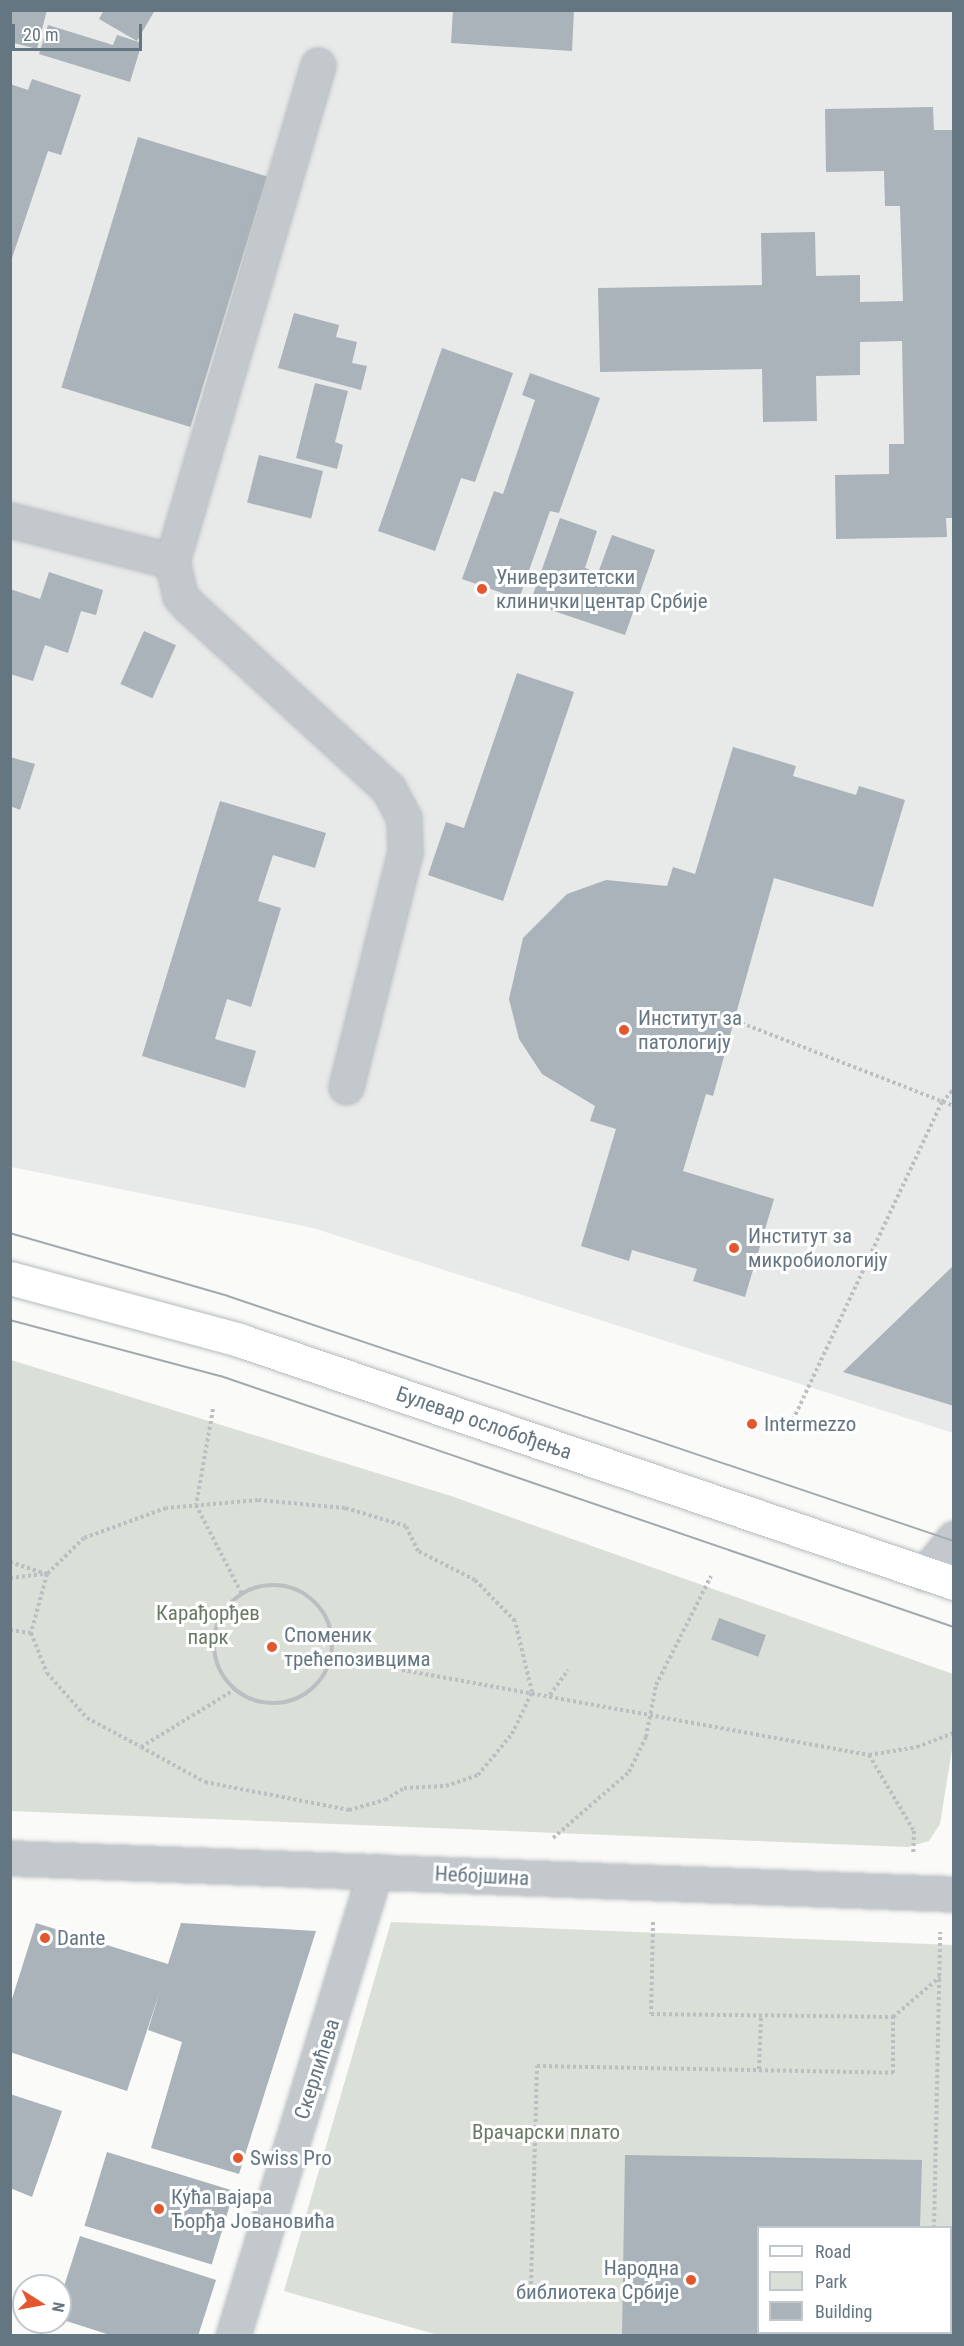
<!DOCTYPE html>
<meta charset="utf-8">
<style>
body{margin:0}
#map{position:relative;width:964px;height:2346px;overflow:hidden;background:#fafaf8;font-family:"Roboto Condensed",sans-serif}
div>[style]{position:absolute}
.built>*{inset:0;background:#e8e9e9}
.green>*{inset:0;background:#dadfd7}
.building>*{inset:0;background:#aab3b9;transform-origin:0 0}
.path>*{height:4px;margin-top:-2px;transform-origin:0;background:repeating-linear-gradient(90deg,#bbbfc2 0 3px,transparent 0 6px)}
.path>.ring{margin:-2px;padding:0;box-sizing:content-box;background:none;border:4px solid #bbbfc2;border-radius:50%}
.roads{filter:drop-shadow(0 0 2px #b5babe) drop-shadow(0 0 2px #b5babe)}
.minor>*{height:33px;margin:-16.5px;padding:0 16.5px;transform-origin:16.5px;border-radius:16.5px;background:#c3c8cc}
.major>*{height:33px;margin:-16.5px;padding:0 16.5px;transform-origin:16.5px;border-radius:16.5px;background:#fff}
.tram>*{height:1.5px;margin:-0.75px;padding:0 0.75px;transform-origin:0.75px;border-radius:0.75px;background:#a2aab0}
.dots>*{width:16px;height:16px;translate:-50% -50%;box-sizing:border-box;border:3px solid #fff;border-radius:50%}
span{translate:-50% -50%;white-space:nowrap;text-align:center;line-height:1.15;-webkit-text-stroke:6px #fff;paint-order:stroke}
.poi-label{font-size:21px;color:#657683}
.left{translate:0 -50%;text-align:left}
.right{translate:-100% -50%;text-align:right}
.street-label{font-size:21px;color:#657683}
.park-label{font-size:21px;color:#687a64}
.frame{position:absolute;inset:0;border:12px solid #657683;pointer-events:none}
.legend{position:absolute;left:757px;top:2226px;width:195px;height:108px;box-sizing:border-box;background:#fff;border:2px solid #c1c8cd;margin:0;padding:8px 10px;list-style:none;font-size:18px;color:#657683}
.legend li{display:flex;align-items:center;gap:12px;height:30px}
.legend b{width:30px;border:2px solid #c1c8cd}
.north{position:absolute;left:12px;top:2274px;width:60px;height:60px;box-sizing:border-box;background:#fff;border:2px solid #c1c8cd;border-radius:50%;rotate:101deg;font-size:16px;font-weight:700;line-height:24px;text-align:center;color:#657683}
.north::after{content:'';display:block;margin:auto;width:21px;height:27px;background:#e4572e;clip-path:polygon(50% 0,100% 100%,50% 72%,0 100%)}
.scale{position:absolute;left:12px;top:24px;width:130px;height:27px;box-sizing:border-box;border:3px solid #657683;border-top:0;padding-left:8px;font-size:18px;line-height:21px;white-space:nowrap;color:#657683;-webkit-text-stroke:4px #fff;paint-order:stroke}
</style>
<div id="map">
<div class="built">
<div style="clip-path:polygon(10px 11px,953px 11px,953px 1433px,313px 1228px,11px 1167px)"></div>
</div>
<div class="green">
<div style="clip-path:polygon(11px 1360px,451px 1496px,953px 1674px,953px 1743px,940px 1824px,929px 1841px,908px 1847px,11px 1811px)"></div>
<div style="clip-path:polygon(evenodd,391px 1922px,953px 1945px,953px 2335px,438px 2335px,284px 2291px,391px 1922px,758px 2228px,950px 2228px,950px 2332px,758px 2332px,758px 2228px)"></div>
</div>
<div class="building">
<div style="clip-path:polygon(10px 10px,47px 10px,37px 49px,10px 42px)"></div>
<div style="clip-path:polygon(104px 10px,155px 10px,137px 41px,99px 19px)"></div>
<div style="clip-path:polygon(453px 10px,574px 10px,572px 51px,451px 43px)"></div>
<div style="clip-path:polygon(48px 25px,113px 45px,117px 35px,142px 43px,130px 82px,39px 54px)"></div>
<div style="clip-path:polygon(32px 79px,81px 95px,61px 155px,48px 151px,11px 261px,10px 84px,28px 90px)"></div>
<div style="clip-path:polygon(933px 107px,934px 130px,954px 130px,954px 518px,946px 518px,947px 537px,836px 539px,835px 475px,889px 474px,889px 444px,904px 444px,902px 341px,860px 342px,860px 375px,816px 376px,817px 421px,763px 422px,762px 369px,600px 372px,598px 288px,762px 285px,761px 233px,815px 232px,816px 276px,860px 275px,860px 302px,903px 301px,900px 206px,885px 206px,884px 171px,826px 172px,825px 109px)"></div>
<div style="left:138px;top:137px;width:135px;height:262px;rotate:17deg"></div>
<div style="clip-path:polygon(294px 313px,339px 325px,336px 337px,357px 342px,352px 363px,367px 366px,361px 390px,278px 368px)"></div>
<div style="clip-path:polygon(442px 348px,513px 373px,475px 482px,461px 478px,435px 551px,378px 531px)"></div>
<div style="clip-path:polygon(530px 373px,600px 398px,559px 513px,550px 511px,519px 599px,462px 579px,494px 491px,503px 494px,535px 400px,522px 395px)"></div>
<div style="clip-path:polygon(315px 383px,348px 391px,335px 442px,343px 445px,337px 469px,296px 458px)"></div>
<div style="left:259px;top:455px;width:66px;height:49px;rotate:14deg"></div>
<div style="clip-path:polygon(560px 518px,597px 531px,585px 568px,598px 573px,612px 535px,655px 550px,625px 635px,530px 603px)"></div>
<div style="clip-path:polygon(49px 572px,103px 590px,96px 615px,81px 611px,68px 653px,45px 645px,33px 681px,10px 674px,10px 589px,40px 599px)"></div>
<div style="left:144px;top:631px;width:35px;height:58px;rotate:24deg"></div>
<div style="clip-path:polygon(517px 673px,574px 692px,503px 901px,428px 875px,446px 822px,464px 828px)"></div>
<div style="clip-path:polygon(733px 747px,796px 766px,793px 776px,856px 795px,859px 786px,905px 800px,873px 907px,774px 878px,713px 1096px,706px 1094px,683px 1171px,774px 1199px,745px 1297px,693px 1281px,697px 1269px,632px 1250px,629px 1261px,581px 1246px,616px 1129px,590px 1121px,595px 1106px,542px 1074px,519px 1039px,509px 999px,523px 938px,567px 894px,606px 880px,667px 886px,673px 867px,695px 874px)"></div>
<div style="clip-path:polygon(10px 757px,35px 764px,20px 810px,10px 806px)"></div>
<div style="clip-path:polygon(220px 801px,326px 833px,315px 868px,273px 855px,258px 901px,281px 908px,251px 1007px,227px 999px,215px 1039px,256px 1051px,245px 1088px,142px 1056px)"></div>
<div style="clip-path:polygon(954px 1265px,954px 1406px,843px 1372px)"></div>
<div style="left:719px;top:1618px;width:50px;height:23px;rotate:20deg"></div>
<div style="clip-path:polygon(36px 1923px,168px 1964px,181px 1923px,316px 1931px,239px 2174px,151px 2148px,182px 2042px,148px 2030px,160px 1991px,127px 2091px,10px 2052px,10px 2005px)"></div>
<div style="clip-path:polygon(10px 2094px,62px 2111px,32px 2197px,10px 2188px)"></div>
<div style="left:107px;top:2152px;width:133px;height:77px;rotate:17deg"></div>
<div style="clip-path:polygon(625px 2155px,922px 2160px,920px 2228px,758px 2228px,758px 2332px,919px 2336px,622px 2336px)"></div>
<div style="clip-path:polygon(80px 2236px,216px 2280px,198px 2336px,113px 2336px,60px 2319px,60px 2299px)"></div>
</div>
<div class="path">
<div style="left:736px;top:1021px;width:234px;rotate:21.3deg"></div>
<div style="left:213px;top:1409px;width:97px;rotate:100deg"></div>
<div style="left:196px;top:1505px;width:100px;rotate:62.7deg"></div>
<div style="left:793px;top:1420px;width:351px;rotate:-64.9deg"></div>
<div style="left:942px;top:1102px;width:18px;rotate:-47deg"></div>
<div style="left:10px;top:1562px;width:39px;rotate:18deg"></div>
<div style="left:10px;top:1578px;width:33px;rotate:-7deg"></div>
<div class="ring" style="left:214px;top:1585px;width:114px;height:114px"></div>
<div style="left:10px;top:1630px;width:21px;rotate:8deg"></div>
<div style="left:331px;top:1657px;width:547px;rotate:10.32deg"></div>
<div style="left:869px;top:1755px;width:49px;rotate:-9.5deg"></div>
<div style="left:917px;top:1747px;width:40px;rotate:-21deg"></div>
<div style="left:550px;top:1695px;width:31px;rotate:-54deg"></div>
<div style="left:141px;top:1747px;width:73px;rotate:28.7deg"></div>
<div style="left:205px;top:1782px;width:147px;rotate:11deg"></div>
<div style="left:349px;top:1810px;width:37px;rotate:-16deg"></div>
<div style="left:385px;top:1800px;width:22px;rotate:-32deg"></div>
<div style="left:404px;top:1788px;width:42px;rotate:-2.7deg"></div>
<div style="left:446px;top:1786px;width:34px;rotate:-19deg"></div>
<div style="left:478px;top:1775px;width:53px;rotate:-50.3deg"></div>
<div style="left:512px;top:1734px;width:47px;rotate:-64.5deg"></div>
<div style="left:532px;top:1692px;width:73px;rotate:-103.5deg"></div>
<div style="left:515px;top:1621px;width:57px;rotate:-134.3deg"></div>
<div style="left:475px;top:1580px;width:64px;rotate:-153deg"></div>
<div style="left:418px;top:1551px;width:28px;rotate:-116deg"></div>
<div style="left:406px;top:1526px;width:64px;rotate:-163.6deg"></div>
<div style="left:345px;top:1508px;width:87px;rotate:-174.7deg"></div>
<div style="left:258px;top:1500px;width:92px;rotate:175deg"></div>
<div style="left:166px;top:1508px;width:87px;rotate:159.9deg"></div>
<div style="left:84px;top:1538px;width:52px;rotate:135.8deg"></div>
<div style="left:47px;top:1574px;width:61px;rotate:105.2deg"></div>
<div style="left:31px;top:1633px;width:43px;rotate:68.2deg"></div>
<div style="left:47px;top:1673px;width:60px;rotate:48.4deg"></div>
<div style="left:87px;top:1718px;width:61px;rotate:28.2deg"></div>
<div style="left:141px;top:1747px;width:109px;rotate:-31.5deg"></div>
<div style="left:869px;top:1755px;width:88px;rotate:59.4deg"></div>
<div style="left:914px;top:1831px;width:24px;rotate:92deg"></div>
<div style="left:553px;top:1838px;width:101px;rotate:-41deg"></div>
<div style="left:629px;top:1772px;width:39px;rotate:-64deg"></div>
<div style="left:646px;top:1737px;width:53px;rotate:-79.1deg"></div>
<div style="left:656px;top:1685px;width:122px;rotate:-63.2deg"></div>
<div style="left:653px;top:1922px;width:92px;rotate:91.2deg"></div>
<div style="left:651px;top:2014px;width:242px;rotate:0.7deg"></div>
<div style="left:893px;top:2017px;width:62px;rotate:-40.4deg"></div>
<div style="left:759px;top:2069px;width:54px;rotate:-87.9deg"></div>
<div style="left:934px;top:2228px;width:296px;rotate:-88.8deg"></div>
<div style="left:531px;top:2284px;width:218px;rotate:-88.4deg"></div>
<div style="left:537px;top:2066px;width:356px;rotate:1.1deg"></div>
<div style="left:893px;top:2073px;width:56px;rotate:-90deg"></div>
<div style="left:932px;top:2336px;width:4px;rotate:-90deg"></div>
</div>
<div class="roads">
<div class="minor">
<div style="left:318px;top:65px;width:517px;rotate:106.4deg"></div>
<div style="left:172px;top:561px;width:36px;rotate:77deg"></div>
<div style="left:180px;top:596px;width:12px;rotate:48deg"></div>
<div style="left:188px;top:605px;width:271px;rotate:42.5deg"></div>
<div style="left:388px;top:788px;width:34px;rotate:62deg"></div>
<div style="left:404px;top:818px;width:34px;rotate:88deg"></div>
<div style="left:405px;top:852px;width:242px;rotate:104.1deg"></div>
<div style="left:10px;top:520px;width:167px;rotate:14.2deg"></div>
<div style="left:925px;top:1574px;width:46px;rotate:-51.1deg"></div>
<div style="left:10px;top:1858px;width:945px;rotate:2.18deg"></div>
<div style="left:233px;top:2336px;width:486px;rotate:-73deg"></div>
</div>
<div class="major">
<div style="left:10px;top:1278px;width:237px;rotate:15.1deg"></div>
<div style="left:239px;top:1340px;width:755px;rotate:18.77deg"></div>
</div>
</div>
<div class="tram">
<div style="left:10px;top:1233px;width:227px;rotate:16.1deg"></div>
<div style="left:228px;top:1296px;width:766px;rotate:18.65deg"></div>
<div style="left:10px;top:1320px;width:218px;rotate:14.9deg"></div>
<div style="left:221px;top:1376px;width:775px;rotate:18.9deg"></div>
</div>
<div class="dots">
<div style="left:482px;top:589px;background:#e4572e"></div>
<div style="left:624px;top:1030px;background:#e4572e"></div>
<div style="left:734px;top:1248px;background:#e4572e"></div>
<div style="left:752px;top:1424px;background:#e4572e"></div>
<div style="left:272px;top:1647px;background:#e4572e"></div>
<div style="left:45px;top:1938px;background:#e4572e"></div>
<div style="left:238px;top:2158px;background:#e4572e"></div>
<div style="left:159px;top:2209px;background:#e4572e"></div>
<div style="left:691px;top:2280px;background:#e4572e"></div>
</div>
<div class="poi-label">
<span class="left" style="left:496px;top:589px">Универзитетски<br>клинички центар Србије</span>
<span class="left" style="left:638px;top:1030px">Институт за<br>патологију</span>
<span class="left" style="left:748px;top:1248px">Институт за<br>микробиологију</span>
<span class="left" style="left:764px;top:1424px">Intermezzo</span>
<span class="left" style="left:284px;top:1647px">Споменик<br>трећепозивцима</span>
<span class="left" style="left:57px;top:1938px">Dante</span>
<span class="left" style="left:250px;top:2158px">Swiss Pro</span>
<span class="left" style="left:171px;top:2209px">Кућа вајара<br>Ђорђа Јовановића</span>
<span class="right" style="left:679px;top:2280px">Народна<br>библиотека Србије</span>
</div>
<div class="street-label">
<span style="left:484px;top:1423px;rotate:19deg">Булевар ослобођења</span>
<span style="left:482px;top:1876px;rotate:3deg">Небојшина</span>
<span style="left:317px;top:2069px;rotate:-72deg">Скерлићева</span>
</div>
<div class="park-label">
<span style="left:208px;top:1625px">Карађорђев<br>парк</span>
<span style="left:546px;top:2132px">Врачарски плато</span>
</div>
<div class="frame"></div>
<ul class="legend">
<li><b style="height:8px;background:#fff"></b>Road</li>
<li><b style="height:16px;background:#dadfd7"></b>Park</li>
<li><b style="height:16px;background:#aab3b9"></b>Building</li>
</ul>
<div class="north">N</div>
<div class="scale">20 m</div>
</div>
